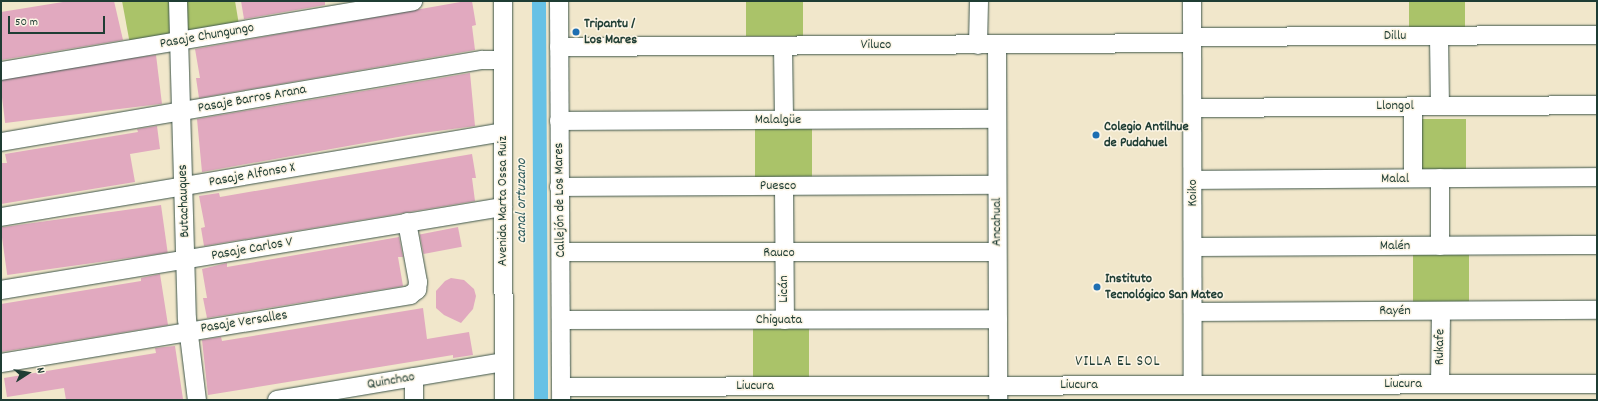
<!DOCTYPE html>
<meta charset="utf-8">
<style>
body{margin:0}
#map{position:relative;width:1598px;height:401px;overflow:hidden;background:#f1e7cb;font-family:Dekko,sans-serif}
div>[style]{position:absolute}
.green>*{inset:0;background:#aac369;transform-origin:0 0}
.canal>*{height:14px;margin:-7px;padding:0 7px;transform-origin:7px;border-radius:7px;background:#67c1e5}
.building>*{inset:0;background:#e1a9bf;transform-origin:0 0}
.roads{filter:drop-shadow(0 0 1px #3e564b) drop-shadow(0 0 1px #3e564b)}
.minor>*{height:18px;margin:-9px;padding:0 9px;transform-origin:9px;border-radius:9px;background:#fff}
.dots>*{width:11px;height:11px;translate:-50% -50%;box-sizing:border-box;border:2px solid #fcf5e5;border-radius:50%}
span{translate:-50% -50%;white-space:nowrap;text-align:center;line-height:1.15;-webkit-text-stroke:3px #fcf5e5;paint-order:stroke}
.poi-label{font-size:14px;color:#1f3d34;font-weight:700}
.left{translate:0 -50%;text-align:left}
.street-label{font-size:14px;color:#1f3d34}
.water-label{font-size:15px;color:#315e60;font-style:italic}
.neighbourhood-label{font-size:15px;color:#1f3d34;letter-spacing:1px}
.frame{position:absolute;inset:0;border:2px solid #1f3d34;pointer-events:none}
.north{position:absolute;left:8px;top:353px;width:40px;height:40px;-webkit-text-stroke:3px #fcf5e5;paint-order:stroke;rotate:78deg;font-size:11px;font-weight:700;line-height:16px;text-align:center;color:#1f3d34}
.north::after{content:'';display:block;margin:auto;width:14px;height:18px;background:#1f3d34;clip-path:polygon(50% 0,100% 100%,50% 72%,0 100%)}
.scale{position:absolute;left:8px;top:16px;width:97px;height:18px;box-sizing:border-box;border:2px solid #1f3d34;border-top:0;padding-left:5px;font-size:12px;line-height:14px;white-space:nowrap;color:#1f3d34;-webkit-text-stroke:3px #fcf5e5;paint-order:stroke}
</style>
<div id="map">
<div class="green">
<div style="clip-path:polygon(122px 1px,235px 1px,239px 25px,130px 44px)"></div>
<div style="left:746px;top:1px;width:57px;height:35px"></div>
<div style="left:1409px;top:1px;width:56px;height:30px"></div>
<div style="left:1409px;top:119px;width:57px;height:53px"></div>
<div style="left:755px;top:127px;width:57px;height:53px"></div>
<div style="left:1413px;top:253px;width:56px;height:54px"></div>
<div style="left:753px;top:328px;width:56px;height:54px"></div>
</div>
<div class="canal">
<div style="left:539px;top:1px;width:399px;rotate:89.7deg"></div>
</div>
<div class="building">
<div style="clip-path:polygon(69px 1px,114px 1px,123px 40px,1px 60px,1px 12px)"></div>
<div style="clip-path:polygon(241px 1px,325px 1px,325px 5px,244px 19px)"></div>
<div style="clip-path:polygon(466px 1px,472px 1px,476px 25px,472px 26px,475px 50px,199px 98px,196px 78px,200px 78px,195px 49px)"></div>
<div style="left:156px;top:55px;width:49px;height:158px;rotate:83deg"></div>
<div style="clip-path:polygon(470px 73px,475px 126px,415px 134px,202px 172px,197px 119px)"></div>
<div style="clip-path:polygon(157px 126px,160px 149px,130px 154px,135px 182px,1px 204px,1px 163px,7px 163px,5px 154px,138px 132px,137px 129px)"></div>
<div style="clip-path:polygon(472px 154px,476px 178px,472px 178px,475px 201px,204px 246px,201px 228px,205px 227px,199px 196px,219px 193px,220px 197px)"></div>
<div style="left:161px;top:205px;width:48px;height:162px;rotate:82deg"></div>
<div style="left:458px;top:227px;width:20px;height:39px;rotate:79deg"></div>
<div style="clip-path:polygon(399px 237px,403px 257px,398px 257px,403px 286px,207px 318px,203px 298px,207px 298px,202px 269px,227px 263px,227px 267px)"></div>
<div style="clip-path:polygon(160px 274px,168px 325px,1px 352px,1px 304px,141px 281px,141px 278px)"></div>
<div style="clip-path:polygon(451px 278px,464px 280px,474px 289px,476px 296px,473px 309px,461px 323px,444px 315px,436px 308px,436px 291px,445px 281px)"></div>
<div style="clip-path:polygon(423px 308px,427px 339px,469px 332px,473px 355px,453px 358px,453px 355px,208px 395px,202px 340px,221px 337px,222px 341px)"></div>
<div style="clip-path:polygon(175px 346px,183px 399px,66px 400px,64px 388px,7px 397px,4px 378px,156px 353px,155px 348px)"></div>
</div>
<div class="roads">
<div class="minor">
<div style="left:178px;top:1px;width:318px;rotate:88.4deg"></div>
<div style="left:187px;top:319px;width:82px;rotate:83deg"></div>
<div style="left:503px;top:1px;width:399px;rotate:89.9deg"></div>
<div style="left:559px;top:1px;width:399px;rotate:89.7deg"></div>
<div style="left:1192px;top:1px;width:384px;rotate:89.9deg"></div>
<div style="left:1439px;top:36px;width:70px;rotate:89.2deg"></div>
<div style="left:1192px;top:37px;width:405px;rotate:-0.3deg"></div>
<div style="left:997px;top:44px;width:356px;rotate:89.8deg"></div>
<div style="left:978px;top:45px;width:44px;rotate:-88.7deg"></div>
<div style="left:783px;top:46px;width:74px;rotate:89.2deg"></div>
<div style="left:559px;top:47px;width:633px;rotate:-0.36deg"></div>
<div style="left:1px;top:71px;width:418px;rotate:-9.6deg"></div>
<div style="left:1413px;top:106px;width:72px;rotate:90deg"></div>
<div style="left:1193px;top:108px;width:404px;rotate:-0.4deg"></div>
<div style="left:559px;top:121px;width:438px;rotate:-0.3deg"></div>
<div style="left:1px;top:142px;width:488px;rotate:-9.7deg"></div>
<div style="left:482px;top:60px;width:21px"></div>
<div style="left:1440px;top:178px;width:68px;rotate:90deg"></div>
<div style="left:1193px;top:180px;width:404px;rotate:-0.4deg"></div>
<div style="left:784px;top:186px;width:134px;rotate:89.6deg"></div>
<div style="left:559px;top:187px;width:438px;rotate:-0.3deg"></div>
<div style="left:1px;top:217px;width:509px;rotate:-9.61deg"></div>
<div style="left:1193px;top:247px;width:404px;rotate:-0.3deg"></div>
<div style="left:561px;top:252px;width:436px"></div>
<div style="left:1px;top:290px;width:509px;rotate:-9.39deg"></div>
<div style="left:1193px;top:312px;width:404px;rotate:-0.3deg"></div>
<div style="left:561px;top:320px;width:437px;rotate:-0.1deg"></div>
<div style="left:1px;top:363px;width:415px;rotate:-9.4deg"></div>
<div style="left:410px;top:295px;width:9px;rotate:-36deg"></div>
<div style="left:417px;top:290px;width:8px;rotate:-83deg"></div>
<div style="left:418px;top:282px;width:61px;rotate:-100.4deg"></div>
<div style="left:1440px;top:384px;width:73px;rotate:-89.2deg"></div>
<div style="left:561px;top:387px;width:1036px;rotate:-0.17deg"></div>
<div style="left:277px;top:400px;width:230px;rotate:-9.5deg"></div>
<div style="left:414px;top:400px;width:23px;rotate:-90deg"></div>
</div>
</div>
<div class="dots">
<div style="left:576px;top:32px;background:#1f6fb2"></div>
<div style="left:1096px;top:135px;background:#1f6fb2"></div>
<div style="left:1097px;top:287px;background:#1f6fb2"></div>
</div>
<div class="poi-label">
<span class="left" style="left:584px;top:32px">Tripantu /<br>Los Mares</span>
<span class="left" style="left:1104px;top:135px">Colegio Antilhue<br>de Pudahuel</span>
<span class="left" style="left:1105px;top:287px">Instituto<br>Tecnológico San Mateo</span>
</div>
<div class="street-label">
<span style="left:207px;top:36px;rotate:-10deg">Pasaje Chungungo</span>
<span style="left:1395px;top:36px">Dillu</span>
<span style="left:876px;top:45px">Viluco</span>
<span style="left:252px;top:99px;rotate:-10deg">Pasaje Barros Arana</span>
<span style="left:1395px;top:106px">Llongol</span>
<span style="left:778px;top:120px">Malalgüe</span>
<span style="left:252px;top:175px;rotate:-10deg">Pasaje Alfonso X</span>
<span style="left:1395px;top:179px">Malal</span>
<span style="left:778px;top:186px">Puesco</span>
<span style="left:1193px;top:193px;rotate:-90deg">Koiko</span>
<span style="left:560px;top:200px;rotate:-91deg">Callejón de Los Mares</span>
<span style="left:184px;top:201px;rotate:-92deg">Butachauques</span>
<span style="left:503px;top:201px;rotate:-90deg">Avenida Marta Ossa Ruiz</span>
<span style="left:997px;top:222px;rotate:-90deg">Ancahual</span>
<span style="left:1395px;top:246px">Malén</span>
<span style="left:252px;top:249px;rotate:-10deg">Pasaje Carlos V</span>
<span style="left:779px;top:253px">Rauco</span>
<span style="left:784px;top:289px;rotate:-90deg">Licán</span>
<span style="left:1395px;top:311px">Rayén</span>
<span style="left:779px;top:320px">Chiguata</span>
<span style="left:244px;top:322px;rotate:-9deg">Pasaje Versalles</span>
<span style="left:1440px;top:347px;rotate:-89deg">Rukafe</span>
<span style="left:391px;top:381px;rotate:-10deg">Quinchao</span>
<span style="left:1403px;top:384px">Liucura</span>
<span style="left:1079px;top:385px">Liucura</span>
<span style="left:755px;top:386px">Liucura</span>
</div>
<div class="water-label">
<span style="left:523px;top:201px;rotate:-90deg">canal ortuzano</span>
</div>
<div class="neighbourhood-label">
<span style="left:1118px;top:363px">VILLA EL SOL</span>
</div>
<div class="frame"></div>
<div class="north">N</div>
<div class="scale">50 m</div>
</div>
